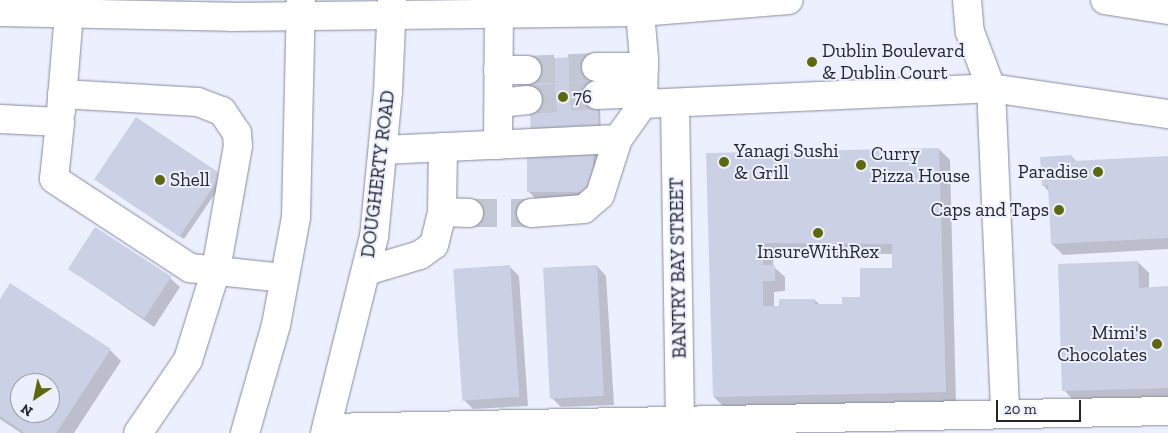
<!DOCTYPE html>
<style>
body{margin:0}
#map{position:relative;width:1168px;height:433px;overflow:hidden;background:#ebeffe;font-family:"Zilla Slab",serif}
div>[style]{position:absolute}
.shadow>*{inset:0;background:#0003}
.building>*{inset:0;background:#ccd0e4;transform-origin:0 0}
.minor-tunnel>*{height:28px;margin-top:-14px;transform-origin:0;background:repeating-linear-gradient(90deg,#c3c7d4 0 28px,transparent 0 42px)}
.roads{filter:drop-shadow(0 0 1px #878b9d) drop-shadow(0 0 1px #878b9d)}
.minor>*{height:28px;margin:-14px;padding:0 14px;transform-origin:14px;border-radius:14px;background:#fff}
.major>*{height:28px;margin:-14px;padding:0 14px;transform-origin:14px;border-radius:14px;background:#fff}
.dots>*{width:14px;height:14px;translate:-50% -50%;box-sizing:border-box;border:2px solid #ebeffe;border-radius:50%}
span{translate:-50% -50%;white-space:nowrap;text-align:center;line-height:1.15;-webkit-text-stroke:4px #ebeffe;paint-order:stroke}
.poi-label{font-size:19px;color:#23252c}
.left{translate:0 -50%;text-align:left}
.right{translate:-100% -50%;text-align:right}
.street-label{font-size:19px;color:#23252c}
.north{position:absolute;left:10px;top:373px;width:50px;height:50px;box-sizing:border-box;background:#ebeffe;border:1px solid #9b9eaa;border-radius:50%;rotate:214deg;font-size:14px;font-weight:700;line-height:20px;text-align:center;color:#23252c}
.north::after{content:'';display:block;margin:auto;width:18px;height:22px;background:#5d680d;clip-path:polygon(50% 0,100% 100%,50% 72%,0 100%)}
.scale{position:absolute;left:996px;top:400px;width:85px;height:22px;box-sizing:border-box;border:2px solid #23252c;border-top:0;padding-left:6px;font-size:15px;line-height:18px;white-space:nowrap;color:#23252c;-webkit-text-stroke:4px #ebeffe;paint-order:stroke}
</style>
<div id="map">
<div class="shadow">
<div style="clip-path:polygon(598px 60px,601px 134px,535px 136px)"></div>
<div style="clip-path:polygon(592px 149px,599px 155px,599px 198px,536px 199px,529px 192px)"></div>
<div style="clip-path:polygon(evenodd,939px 149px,950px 160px,956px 403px,725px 408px,714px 397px,708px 154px,939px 149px,774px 253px,893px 254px,893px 270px,861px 298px,843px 305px,820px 305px,815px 300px,774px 308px,774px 292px,785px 291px,785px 277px,773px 266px,774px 253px)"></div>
<div style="clip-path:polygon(1072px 157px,1077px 162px,1168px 158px,1168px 249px,1063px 255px,1052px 244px,1049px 192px,1043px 185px)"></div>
<div style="clip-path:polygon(225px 179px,184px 239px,99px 182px)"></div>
<div style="clip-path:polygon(1138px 262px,1149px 273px,1149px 288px,1168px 288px,1168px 398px,1074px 401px,1064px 390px)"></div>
<div style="clip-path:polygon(509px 266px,519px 276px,528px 406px,473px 409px,464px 400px)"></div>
<div style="clip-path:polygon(597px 266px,606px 276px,614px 405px,561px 407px,552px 398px)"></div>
<div style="clip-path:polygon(70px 269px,170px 278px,180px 287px,154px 327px)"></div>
<div style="clip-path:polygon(evenodd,10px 285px,110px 350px,121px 361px,74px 433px,21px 433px,0 419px,0 301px,10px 285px,20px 383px,50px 383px,50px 413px,20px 413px,20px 383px)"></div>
</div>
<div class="building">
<div style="left:595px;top:56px;width:75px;height:68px;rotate:87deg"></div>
<div style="left:136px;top:117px;width:103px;height:75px;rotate:34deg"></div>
<div style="left:593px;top:147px;width:45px;height:66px;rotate:90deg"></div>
<div style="clip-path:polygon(evenodd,939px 148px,946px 392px,713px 397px,706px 153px,939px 148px,763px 243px,892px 244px,892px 268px,860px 268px,860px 297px,842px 297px,842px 304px,815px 304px,815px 299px,779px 299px,779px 306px,763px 306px,763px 281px,775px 281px,775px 265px,763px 265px,763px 243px)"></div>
<div style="clip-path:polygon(1072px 155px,1073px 161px,1168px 156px,1168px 238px,1051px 244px,1048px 185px,1042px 186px,1040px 157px)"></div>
<div style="left:95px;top:227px;width:91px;height:50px;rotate:33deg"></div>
<div style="clip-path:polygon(1138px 261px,1139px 288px,1168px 286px,1168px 388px,1062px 391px,1058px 264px)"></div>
<div style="left:510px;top:265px;width:132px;height:57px;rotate:86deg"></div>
<div style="left:597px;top:265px;width:131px;height:54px;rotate:87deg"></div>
<div style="clip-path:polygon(evenodd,10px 283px,111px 349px,56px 433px,25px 433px,0 416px,0 299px,10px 283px,20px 383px,50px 383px,50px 413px,20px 413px,20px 383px)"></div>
</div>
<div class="minor-tunnel">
<div style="left:527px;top:70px;width:69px;rotate:-2.5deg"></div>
<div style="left:528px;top:100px;width:69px;rotate:-4.1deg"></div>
<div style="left:469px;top:213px;width:62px"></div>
</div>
<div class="roads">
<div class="minor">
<div style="left:967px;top:0;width:32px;rotate:85deg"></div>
<div style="left:970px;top:32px;width:60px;rotate:69.4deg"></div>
<div style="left:991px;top:88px;width:326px;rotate:87.5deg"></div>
<div style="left:640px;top:12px;width:47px;rotate:85.1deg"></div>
<div style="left:644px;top:59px;width:45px;rotate:91.3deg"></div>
<div style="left:643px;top:104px;width:348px;rotate:-2.6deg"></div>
<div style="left:991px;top:88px;width:179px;rotate:8.4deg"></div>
<div style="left:596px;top:67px;width:48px"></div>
<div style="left:498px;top:70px;width:29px"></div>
<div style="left:62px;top:94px;width:136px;rotate:3.4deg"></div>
<div style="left:198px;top:102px;width:26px;rotate:21deg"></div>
<div style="left:222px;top:111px;width:27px;rotate:56deg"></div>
<div style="left:237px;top:133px;width:13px;rotate:86deg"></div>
<div style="left:238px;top:146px;width:126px;rotate:100.1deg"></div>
<div style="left:216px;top:270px;width:94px;rotate:107.3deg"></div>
<div style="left:188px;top:360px;width:88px;rotate:124.4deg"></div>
<div style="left:597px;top:95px;width:47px;rotate:-2.4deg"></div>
<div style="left:499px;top:103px;width:29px;rotate:-6deg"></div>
<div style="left:675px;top:104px;width:329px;rotate:89.1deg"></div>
<div style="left:61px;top:111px;width:98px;rotate:-85.3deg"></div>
<div style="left:0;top:119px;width:60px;rotate:2.9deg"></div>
<div style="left:60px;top:122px;width:57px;rotate:96deg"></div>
<div style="left:54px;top:179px;width:163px;rotate:33.2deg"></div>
<div style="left:190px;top:268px;width:95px;rotate:6.1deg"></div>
<div style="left:498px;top:145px;width:132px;rotate:-89.6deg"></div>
<div style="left:383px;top:150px;width:235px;rotate:-2.7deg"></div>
<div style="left:618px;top:139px;width:43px;rotate:-54.5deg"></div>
<div style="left:442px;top:212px;width:27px;rotate:2deg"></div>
<div style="left:531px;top:213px;width:53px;rotate:-4.3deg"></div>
<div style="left:584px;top:209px;width:21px;rotate:-41deg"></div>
<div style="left:600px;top:195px;width:59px;rotate:-72.2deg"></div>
<div style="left:366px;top:271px;width:56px;rotate:-16.5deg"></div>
<div style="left:420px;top:255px;width:17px;rotate:-36deg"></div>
<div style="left:434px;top:245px;width:34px;rotate:-76deg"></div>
<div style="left:442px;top:212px;width:65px;rotate:-89.1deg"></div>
<div style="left:327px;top:428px;width:841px;rotate:-1.16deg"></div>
</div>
<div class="major">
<div style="left:1105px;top:0;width:64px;rotate:9deg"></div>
<div style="left:0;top:12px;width:231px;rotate:1.2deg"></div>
<div style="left:231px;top:17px;width:409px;rotate:-0.7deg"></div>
<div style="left:640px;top:12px;width:149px;rotate:-4.6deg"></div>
<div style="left:245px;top:433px;width:112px;rotate:-74deg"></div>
<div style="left:276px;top:325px;width:110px;rotate:-79.5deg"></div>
<div style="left:296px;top:217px;width:217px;rotate:-88.7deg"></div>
<div style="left:325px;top:433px;width:202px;rotate:-76deg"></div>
<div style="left:374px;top:237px;width:146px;rotate:-84.5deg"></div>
<div style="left:388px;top:92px;width:92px;rotate:-87.5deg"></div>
</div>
</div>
<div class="dots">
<div style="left:812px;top:62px;background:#5d680d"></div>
<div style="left:563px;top:97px;background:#5d680d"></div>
<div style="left:724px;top:162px;background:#5d680d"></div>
<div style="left:861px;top:165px;background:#5d680d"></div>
<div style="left:1098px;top:172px;background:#5d680d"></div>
<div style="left:160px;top:180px;background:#5d680d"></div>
<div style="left:1059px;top:210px;background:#5d680d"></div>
<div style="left:818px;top:233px;background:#5d680d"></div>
<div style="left:1157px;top:344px;background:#5d680d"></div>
</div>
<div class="poi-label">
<span class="left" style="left:822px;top:62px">Dublin Boulevard<br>&amp; Dublin Court</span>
<span class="left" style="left:573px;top:97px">76</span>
<span class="left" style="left:734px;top:162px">Yanagi Sushi<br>&amp; Grill</span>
<span class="left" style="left:871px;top:165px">Curry<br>Pizza House</span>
<span class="right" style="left:1088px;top:172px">Paradise</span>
<span class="left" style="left:170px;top:180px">Shell</span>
<span class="right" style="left:1049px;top:210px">Caps and Taps</span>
<span style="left:818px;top:252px">InsureWithRex</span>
<span class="right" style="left:1147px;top:344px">Mimi's<br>Chocolates</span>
</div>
<div class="street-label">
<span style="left:378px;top:174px;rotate:-83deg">DOUGHERTY ROAD</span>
<span style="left:678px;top:268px;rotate:-91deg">BANTRY BAY STREET</span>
</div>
<div class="north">N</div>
<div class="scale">20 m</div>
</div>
